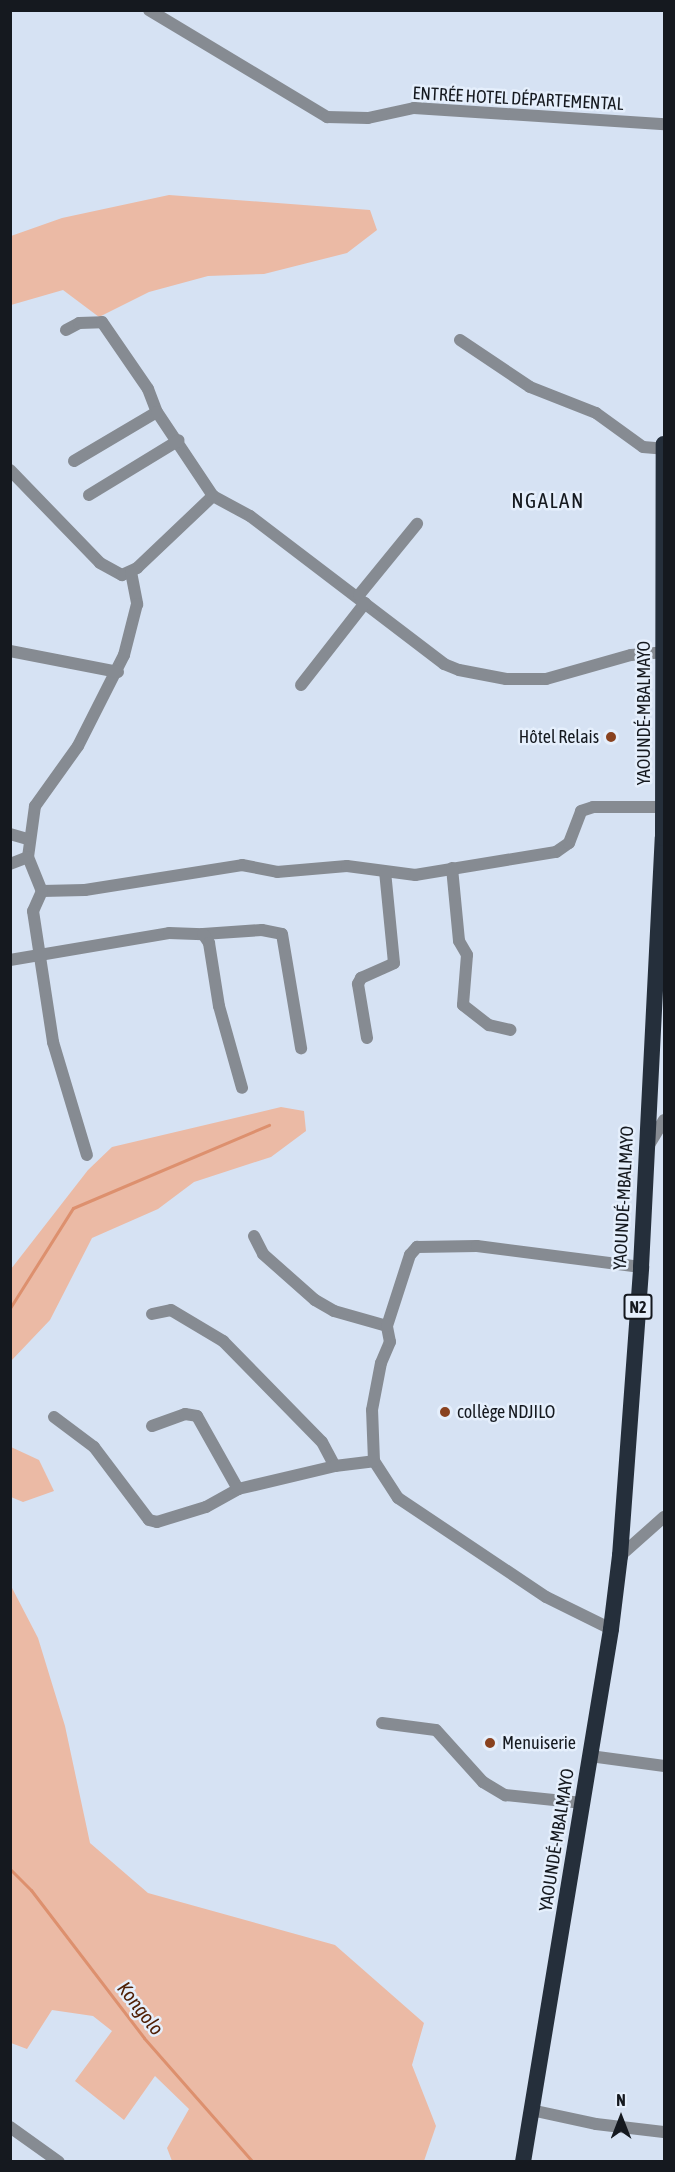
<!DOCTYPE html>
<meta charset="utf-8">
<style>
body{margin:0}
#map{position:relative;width:675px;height:2172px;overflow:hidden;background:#d6e2f3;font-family:"Asap Condensed",sans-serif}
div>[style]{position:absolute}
.green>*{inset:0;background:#ebbaa5}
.stream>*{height:3px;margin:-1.5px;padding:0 1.5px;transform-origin:1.5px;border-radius:1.5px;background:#dd906e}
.minor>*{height:12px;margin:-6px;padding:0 6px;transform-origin:6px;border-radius:6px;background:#868b92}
.highway>*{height:16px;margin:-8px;padding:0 8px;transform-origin:8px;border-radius:8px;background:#252f3b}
.dots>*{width:16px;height:16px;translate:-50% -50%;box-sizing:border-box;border:3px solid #e5effc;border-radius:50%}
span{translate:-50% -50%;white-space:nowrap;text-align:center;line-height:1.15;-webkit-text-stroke:5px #e5effc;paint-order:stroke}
.shield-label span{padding:2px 4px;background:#e5effc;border:2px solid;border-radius:4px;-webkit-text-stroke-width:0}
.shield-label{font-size:16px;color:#15191f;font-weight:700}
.street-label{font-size:18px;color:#15191f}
.poi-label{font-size:18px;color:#15191f}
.right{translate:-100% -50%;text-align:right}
.left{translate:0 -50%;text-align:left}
.water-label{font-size:20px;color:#502006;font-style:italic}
.quarter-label{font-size:21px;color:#15191f;letter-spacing:1.5px}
.frame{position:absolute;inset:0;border:12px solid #15191f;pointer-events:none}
.north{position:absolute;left:591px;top:2088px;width:60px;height:60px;-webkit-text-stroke:4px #e5effc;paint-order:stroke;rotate:0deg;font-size:16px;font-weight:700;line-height:24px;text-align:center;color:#15191f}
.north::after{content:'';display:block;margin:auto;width:21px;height:27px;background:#15191f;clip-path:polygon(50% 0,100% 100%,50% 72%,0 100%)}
</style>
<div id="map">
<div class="green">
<div style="clip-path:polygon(169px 195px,370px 210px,377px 230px,347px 253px,264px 274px,208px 276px,149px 292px,99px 317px,63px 290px,11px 305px,11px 236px,62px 218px)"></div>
<div style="clip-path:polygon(281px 1107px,304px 1111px,306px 1131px,271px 1157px,194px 1182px,158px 1209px,92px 1238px,50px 1320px,11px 1361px,11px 1269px,88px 1170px,112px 1147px)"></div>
<div style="clip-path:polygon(11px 1447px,39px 1460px,54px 1491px,23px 1502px,11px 1497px)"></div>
<div style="clip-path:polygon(10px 1584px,38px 1638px,65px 1726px,90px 1843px,148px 1893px,335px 1945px,424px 2023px,412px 2065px,436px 2126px,424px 2161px,172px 2161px,167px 2148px,189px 2109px,155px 2076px,124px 2120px,75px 2081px,112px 2031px,93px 2016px,52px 2010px,27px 2049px,11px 2043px)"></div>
</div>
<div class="stream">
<div style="left:10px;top:1308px;width:118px;rotate:-57.8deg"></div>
<div style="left:73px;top:1208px;width:213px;rotate:-23deg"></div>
<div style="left:10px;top:1869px;width:30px;rotate:45deg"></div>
<div style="left:31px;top:1890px;width:186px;rotate:52.6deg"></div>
<div style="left:144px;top:2038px;width:165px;rotate:48.7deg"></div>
</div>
<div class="minor">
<div style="left:149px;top:10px;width:208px;rotate:31deg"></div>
<div style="left:327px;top:117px;width:41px;rotate:1.4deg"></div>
<div style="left:368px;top:118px;width:47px;rotate:-12.3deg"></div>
<div style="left:414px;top:108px;width:251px;rotate:3.7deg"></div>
<div style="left:66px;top:330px;width:15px;rotate:-28deg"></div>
<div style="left:79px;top:323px;width:23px;rotate:-2deg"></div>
<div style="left:102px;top:322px;width:81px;rotate:55.5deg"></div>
<div style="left:148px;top:389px;width:25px;rotate:69deg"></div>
<div style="left:460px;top:340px;width:84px;rotate:33.9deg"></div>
<div style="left:530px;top:387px;width:71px;rotate:21.5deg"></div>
<div style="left:596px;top:413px;width:58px;rotate:35.9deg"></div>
<div style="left:643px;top:447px;width:21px;rotate:5deg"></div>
<div style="left:74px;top:461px;width:96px;rotate:-30.6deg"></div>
<div style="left:157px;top:412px;width:101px;rotate:56.3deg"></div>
<div style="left:10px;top:470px;width:129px;rotate:45.9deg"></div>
<div style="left:100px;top:563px;width:25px;rotate:29deg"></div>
<div style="left:122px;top:575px;width:17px;rotate:-25deg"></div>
<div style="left:137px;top:568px;width:105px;rotate:-43.5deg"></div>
<div style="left:213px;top:496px;width:42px;rotate:28.4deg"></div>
<div style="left:250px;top:516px;width:244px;rotate:37.3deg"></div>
<div style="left:444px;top:664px;width:16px;rotate:22deg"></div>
<div style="left:459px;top:670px;width:48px;rotate:10.8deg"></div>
<div style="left:506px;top:679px;width:40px"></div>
<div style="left:546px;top:679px;width:88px;rotate:-15.8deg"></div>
<div style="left:631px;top:655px;width:33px;rotate:-5deg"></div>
<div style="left:89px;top:495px;width:105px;rotate:-31.4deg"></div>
<div style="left:131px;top:572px;width:33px;rotate:79deg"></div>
<div style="left:137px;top:604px;width:53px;rotate:104.3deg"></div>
<div style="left:124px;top:655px;width:102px;rotate:116.8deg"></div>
<div style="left:78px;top:746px;width:74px;rotate:125.6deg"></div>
<div style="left:35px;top:806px;width:51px;rotate:97.8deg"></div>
<div style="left:28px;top:857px;width:37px;rotate:68deg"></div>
<div style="left:42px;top:891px;width:43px;rotate:-1.3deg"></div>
<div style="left:85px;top:890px;width:159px;rotate:-9deg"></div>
<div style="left:242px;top:865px;width:36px;rotate:11deg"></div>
<div style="left:277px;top:872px;width:70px;rotate:-4.9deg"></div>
<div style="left:347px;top:866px;width:69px;rotate:7.5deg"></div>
<div style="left:415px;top:875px;width:143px;rotate:-9.3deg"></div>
<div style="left:556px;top:852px;width:16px;rotate:-35deg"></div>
<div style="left:569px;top:843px;width:34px;rotate:-69deg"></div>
<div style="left:581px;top:811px;width:13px;rotate:-18deg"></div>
<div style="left:593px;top:807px;width:70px"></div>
<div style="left:359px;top:595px;width:92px;rotate:-50.8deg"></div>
<div style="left:10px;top:651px;width:110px;rotate:11deg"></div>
<div style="left:301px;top:685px;width:104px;rotate:-52deg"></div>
<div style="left:10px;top:834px;width:19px;rotate:16deg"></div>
<div style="left:10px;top:864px;width:19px;rotate:-21deg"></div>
<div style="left:452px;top:868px;width:73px;rotate:84.5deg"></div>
<div style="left:459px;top:941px;width:16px;rotate:60deg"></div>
<div style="left:467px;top:955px;width:50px;rotate:94.6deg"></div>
<div style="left:463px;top:1005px;width:33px;rotate:38deg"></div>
<div style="left:489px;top:1025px;width:22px;rotate:13deg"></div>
<div style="left:42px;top:891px;width:22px;rotate:114deg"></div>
<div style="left:33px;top:911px;width:133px;rotate:81.3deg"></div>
<div style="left:53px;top:1042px;width:118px;rotate:73.3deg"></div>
<div style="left:203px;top:934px;width:59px;rotate:-3.9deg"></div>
<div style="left:262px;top:930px;width:20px;rotate:11deg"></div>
<div style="left:282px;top:934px;width:116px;rotate:80.5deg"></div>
<div style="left:10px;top:960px;width:161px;rotate:-9.6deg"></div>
<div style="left:169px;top:933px;width:34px;rotate:2deg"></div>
<div style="left:203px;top:934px;width:11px;rotate:56deg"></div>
<div style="left:209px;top:943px;width:64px;rotate:81deg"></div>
<div style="left:219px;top:1006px;width:85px;rotate:74.3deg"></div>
<div style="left:367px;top:1038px;width:55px;rotate:-99.5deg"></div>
<div style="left:358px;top:984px;width:7px;rotate:-63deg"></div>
<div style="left:361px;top:978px;width:36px;rotate:-24deg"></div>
<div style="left:394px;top:963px;width:91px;rotate:-95.6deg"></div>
<div style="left:649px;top:1145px;width:29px;rotate:-59deg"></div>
<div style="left:254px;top:1236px;width:20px;rotate:63deg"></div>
<div style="left:263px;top:1254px;width:69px;rotate:41.5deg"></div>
<div style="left:315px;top:1300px;width:22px;rotate:30deg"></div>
<div style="left:334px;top:1311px;width:55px;rotate:15.8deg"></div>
<div style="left:152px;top:1314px;width:19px;rotate:-12deg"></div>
<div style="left:171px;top:1310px;width:61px;rotate:30.8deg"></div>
<div style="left:223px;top:1341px;width:141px;rotate:45.6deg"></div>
<div style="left:322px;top:1442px;width:27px;rotate:62deg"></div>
<div style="left:54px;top:1417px;width:50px;rotate:36.9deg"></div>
<div style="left:94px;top:1447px;width:91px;rotate:53deg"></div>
<div style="left:149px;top:1520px;width:8px;rotate:14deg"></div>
<div style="left:157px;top:1522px;width:51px;rotate:-17deg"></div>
<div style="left:206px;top:1507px;width:37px;rotate:-29deg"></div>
<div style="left:238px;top:1489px;width:100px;rotate:-13.3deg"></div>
<div style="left:335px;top:1466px;width:39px;rotate:-7deg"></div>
<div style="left:152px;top:1426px;width:35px;rotate:-20deg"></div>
<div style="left:185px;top:1414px;width:12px;rotate:9deg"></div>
<div style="left:197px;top:1416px;width:84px;rotate:60.7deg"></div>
<div style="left:620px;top:1556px;width:59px;rotate:-41.6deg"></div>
<div style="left:611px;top:1629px;width:72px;rotate:-153.8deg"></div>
<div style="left:546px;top:1597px;width:178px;rotate:-146.2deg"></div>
<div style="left:398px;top:1498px;width:44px;rotate:-123deg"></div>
<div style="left:374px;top:1461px;width:51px;rotate:-92.2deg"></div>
<div style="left:372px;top:1410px;width:48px;rotate:-79.2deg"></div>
<div style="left:381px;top:1363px;width:23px;rotate:-67deg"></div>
<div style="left:390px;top:1342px;width:16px;rotate:-101deg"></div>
<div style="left:387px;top:1326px;width:75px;rotate:-72.1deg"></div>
<div style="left:410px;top:1255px;width:11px;rotate:-49deg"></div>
<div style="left:417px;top:1247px;width:60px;rotate:-1deg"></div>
<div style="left:477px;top:1246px;width:165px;rotate:7.3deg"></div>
<div style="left:382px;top:1723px;width:54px;rotate:7.4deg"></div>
<div style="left:436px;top:1730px;width:70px;rotate:47.9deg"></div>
<div style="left:483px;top:1782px;width:26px;rotate:31deg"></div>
<div style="left:505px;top:1795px;width:78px;rotate:5.9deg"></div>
<div style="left:590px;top:1756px;width:75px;rotate:7.7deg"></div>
<div style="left:531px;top:2110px;width:66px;rotate:12.2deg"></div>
<div style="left:596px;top:2124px;width:68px;rotate:6.7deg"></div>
<div style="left:10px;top:2127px;width:60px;rotate:35.5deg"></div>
</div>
<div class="highway">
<div style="left:523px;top:2162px;width:540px;rotate:-80.62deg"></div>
<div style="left:611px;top:1629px;width:74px;rotate:-83deg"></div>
<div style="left:620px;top:1556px;width:290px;rotate:-85.8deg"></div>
<div style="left:641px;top:1267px;width:430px;rotate:-87.1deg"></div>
<div style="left:663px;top:838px;width:394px;rotate:-89.9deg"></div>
</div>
<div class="dots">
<div style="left:611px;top:737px;background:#89421f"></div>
<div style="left:445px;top:1412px;background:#89421f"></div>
<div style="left:490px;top:1743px;background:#89421f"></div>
</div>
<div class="shield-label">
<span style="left:638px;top:1307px">N2</span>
</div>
<div class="street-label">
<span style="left:518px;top:99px;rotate:3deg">ENTRÉE HOTEL DÉPARTEMENTAL</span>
<span style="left:644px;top:713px;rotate:-90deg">YAOUNDÉ-MBALMAYO</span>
<span style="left:624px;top:1198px;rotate:-87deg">YAOUNDÉ-MBALMAYO</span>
<span style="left:557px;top:1840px;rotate:-81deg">YAOUNDÉ-MBALMAYO</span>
</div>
<div class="poi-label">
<span class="right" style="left:599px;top:737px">Hôtel Relais</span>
<span class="left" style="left:457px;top:1412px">collège NDJILO</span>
<span class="left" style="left:502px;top:1743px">Menuiserie</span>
</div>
<div class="water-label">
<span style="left:141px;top:2008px;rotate:52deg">Kongolo</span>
</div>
<div class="quarter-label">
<span style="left:548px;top:500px">NGALAN</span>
</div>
<div class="frame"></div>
<div class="north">N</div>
</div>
